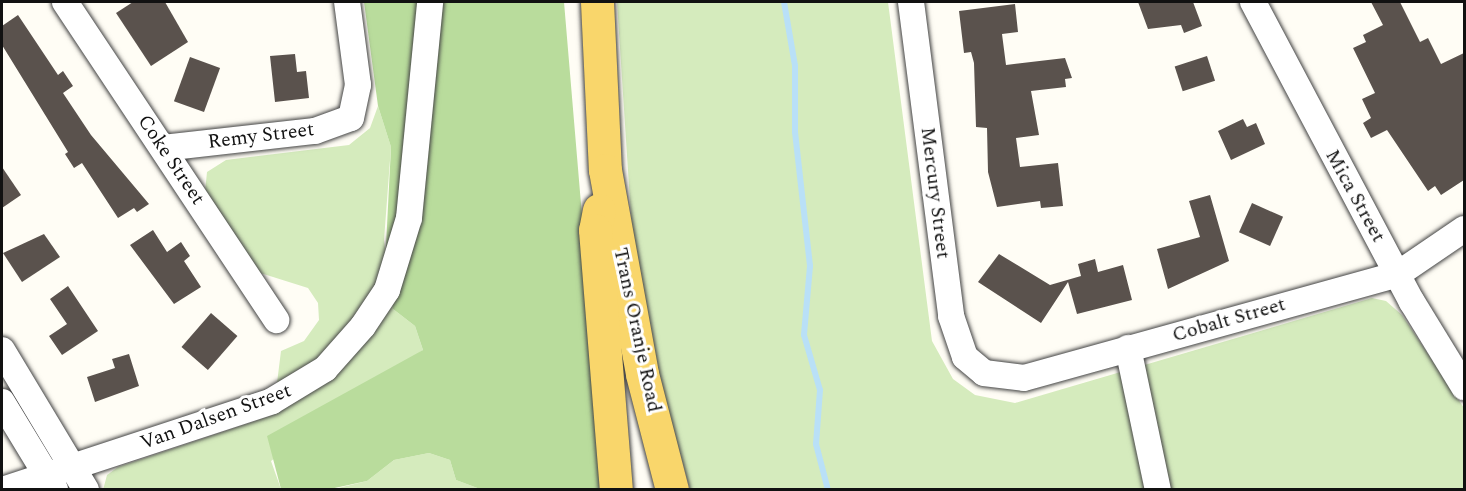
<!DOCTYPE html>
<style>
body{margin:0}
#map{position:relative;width:1466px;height:491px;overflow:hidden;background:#fffdf5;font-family:Spectral,serif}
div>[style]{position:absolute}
.green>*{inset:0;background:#d5ebbd}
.forest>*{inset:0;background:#b9dc9c}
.stream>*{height:6px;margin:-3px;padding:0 3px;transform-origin:3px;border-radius:3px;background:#b9e0f7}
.building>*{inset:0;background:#5a524d;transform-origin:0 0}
.roads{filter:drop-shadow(0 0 2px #444) drop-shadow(0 0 2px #444)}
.minor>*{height:26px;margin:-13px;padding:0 13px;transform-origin:13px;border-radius:13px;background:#fff}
.major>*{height:33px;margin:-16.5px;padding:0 16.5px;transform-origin:16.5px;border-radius:16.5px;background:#f9d66b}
span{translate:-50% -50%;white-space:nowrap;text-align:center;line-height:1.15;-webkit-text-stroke:6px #fff;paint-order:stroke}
.street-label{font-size:20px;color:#111}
.frame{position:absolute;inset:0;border:3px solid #111;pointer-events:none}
</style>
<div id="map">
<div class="green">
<div style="clip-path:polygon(617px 2px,888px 2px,932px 341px,953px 379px,975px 395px,1015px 403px,1372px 298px,1386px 301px,1402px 315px,1464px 408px,1464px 489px,690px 489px,648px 338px,634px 262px)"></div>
<div style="clip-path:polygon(378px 106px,391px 147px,384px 240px,393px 309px,415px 326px,423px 350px,271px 461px,281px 489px,103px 490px,107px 475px,118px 467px,273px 415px,281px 351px,304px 341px,319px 320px,318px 303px,308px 288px,254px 271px,205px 192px,207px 172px,226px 160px,349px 145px,370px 128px)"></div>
<div style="clip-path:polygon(429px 453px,450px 460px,456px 480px,480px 489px,330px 490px,367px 481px,394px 460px)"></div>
</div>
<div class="forest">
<div style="clip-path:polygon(364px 2px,564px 2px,605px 489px,480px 489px,456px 480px,450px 460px,429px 453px,394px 460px,367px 481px,330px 489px,281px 489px,267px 436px,423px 350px,415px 326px,393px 309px,385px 266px,391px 147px,378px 106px)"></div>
</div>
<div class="stream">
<div style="left:784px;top:2px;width:65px;rotate:80.2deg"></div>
<div style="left:795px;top:66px;width:66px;rotate:90deg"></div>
<div style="left:795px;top:132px;width:135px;rotate:83.6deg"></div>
<div style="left:810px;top:266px;width:69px;rotate:95deg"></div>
<div style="left:804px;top:335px;width:57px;rotate:73.8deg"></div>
<div style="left:820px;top:390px;width:54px;rotate:94.2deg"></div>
<div style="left:816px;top:444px;width:48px;rotate:75.4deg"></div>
</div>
<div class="building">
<div style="clip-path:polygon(133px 2px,165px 2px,188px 42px,151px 66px,116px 13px)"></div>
<div style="clip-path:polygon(1138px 2px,1193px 2px,1202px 26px,1184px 33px,1181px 25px,1148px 29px)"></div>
<div style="clip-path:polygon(1371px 2px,1400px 2px,1420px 42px,1428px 38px,1441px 64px,1464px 53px,1464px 180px,1441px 195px,1435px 186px,1428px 191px,1387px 130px,1371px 138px,1363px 123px,1371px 118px,1362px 99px,1375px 93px,1353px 48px,1366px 42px,1363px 35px,1383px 25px)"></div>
<div style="clip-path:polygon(1015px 4px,1018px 32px,1002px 34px,1006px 65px,1065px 58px,1072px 78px,1065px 79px,1066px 87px,1031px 91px,1039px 135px,1016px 138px,1020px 167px,1058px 163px,1063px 206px,1041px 208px,1040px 201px,997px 207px,988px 172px,987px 128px,976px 127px,974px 63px,971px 52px,964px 53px,959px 11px)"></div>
<div style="clip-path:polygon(18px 15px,58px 75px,63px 71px,73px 86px,63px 93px,91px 135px,149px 204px,137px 212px,134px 208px,118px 218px,82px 163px,74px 168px,65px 154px,68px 152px,2px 45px,2px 26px)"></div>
<div style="clip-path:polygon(295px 54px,297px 72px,306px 71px,309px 98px,275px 102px,270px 56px)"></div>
<div style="left:1207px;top:56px;width:26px;height:34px;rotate:72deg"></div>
<div style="left:190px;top:57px;width:32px;height:47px;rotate:20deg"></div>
<div style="clip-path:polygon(1243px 119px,1247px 127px,1256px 123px,1265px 144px,1231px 160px,1218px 131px)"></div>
<div style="clip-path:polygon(2px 167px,21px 195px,2px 208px)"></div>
<div style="clip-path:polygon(1210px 195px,1229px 261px,1168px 289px,1157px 249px,1200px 237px,1189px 201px)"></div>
<div style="left:1252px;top:203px;width:34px;height:32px;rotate:24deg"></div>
<div style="clip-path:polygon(153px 230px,167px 252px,181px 242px,190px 256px,184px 261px,201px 287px,174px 304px,130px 245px)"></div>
<div style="clip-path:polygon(44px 234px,60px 257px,22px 282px,3px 253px)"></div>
<div style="clip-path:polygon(999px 254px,1050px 285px,1081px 276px,1078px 264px,1095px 259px,1098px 272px,1123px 265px,1132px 300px,1077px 314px,1068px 282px,1041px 323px,978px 282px)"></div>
<div style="clip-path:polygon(68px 286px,98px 331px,62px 355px,49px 336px,67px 324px,50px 299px)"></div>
<div style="left:211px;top:313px;width:35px;height:45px;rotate:41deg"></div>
<div style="clip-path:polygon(129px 354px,139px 386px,95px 402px,87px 377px,115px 368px,112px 359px)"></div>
</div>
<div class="roads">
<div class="minor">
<div style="left:65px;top:2px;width:382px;rotate:56.4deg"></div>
<div style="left:911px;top:2px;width:317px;rotate:82.7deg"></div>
<div style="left:951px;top:316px;width:43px;rotate:71.1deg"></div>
<div style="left:965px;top:357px;width:25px;rotate:40deg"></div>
<div style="left:984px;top:373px;width:40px;rotate:7.1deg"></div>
<div style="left:1024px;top:378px;width:388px;rotate:-15.5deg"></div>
<div style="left:1398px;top:274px;width:80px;rotate:-34.3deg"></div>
<div style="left:1253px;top:2px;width:340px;rotate:62.1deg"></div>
<div style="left:1412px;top:302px;width:100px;rotate:58.5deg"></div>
<div style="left:163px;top:148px;width:153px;rotate:-6.4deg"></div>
<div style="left:315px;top:131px;width:38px;rotate:-20deg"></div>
<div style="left:351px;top:118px;width:34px;rotate:-78deg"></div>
<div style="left:358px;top:85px;width:84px;rotate:-97.5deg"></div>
<div style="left:1128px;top:348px;width:145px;rotate:78.1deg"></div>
<div style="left:2px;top:350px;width:163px;rotate:59deg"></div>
<div style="left:2px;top:402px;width:102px;rotate:58.7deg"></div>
<div style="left:2px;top:490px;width:284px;rotate:-18.2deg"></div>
<div style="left:272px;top:401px;width:62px;rotate:-31.1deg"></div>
<div style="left:325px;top:369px;width:57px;rotate:-48.5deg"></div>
<div style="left:363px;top:326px;width:43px;rotate:-56.3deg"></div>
<div style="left:387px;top:290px;width:75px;rotate:-73deg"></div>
<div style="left:409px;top:218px;width:217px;rotate:-84.4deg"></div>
</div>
<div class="major">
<div style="left:597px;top:2px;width:168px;rotate:87.3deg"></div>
<div style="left:605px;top:170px;width:207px;rotate:79.7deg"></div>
<div style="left:642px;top:374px;width:120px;rotate:75.5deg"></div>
<div style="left:599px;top:210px;width:20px;rotate:101deg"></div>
<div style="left:595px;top:230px;width:261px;rotate:85.4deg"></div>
</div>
</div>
<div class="street-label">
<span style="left:261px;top:136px;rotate:-7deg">Remy Street</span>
<span style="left:171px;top:160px;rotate:56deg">Coke Street</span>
<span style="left:935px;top:193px;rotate:83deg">Mercury Street</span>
<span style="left:1355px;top:196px;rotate:61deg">Mica Street</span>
<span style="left:1229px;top:320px;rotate:-16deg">Cobalt Street</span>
<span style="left:637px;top:330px;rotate:78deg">Trans Oranje Road</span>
<span style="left:216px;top:417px;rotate:-20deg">Van Dalsen Street</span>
</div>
<div class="frame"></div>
</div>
